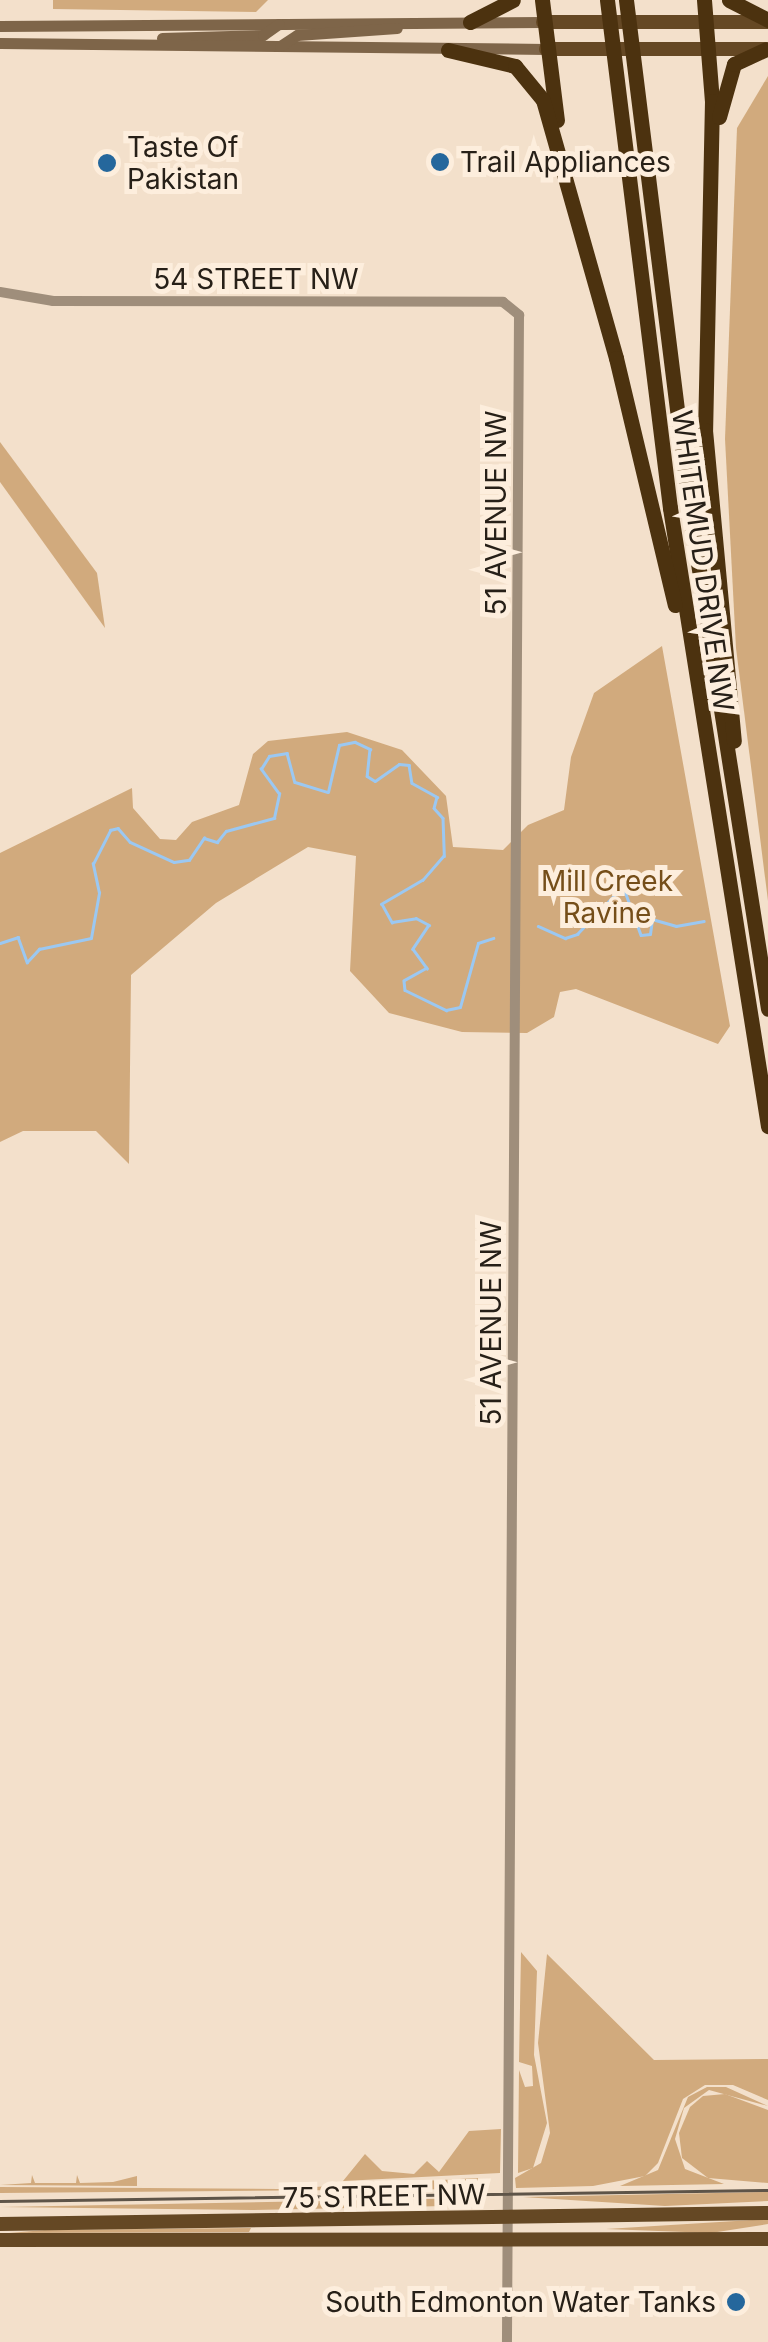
<!DOCTYPE html>
<style>
body{margin:0}
#map{position:relative;width:768px;height:2342px;overflow:hidden;background:#f3e0cb;font-family:Inter,sans-serif}
div>[style]{position:absolute}
.green>*{inset:0;background:#d1aa7d}
.stream>*{height:2.5px;margin:-1.25px;padding:0 1.25px;transform-origin:1.25px;border-radius:1.25px;background:#9bc8f2}
.tertiary>*{height:10px;margin:-5px;padding:0 5px;transform-origin:5px;border-radius:5px;background:#9f8e7b}
.secondary>*{height:11px;margin:-5.5px;padding:0 5.5px;transform-origin:5.5px;border-radius:5.5px;background:#7e6549}
.primary>*{height:14px;margin:-7px;padding:0 7px;transform-origin:7px;border-radius:7px;background:#654824}
.motorway>*{height:15px;margin:-7.5px;padding:0 7.5px;transform-origin:7.5px;border-radius:7.5px;background:#4c320f}
.tram>*{height:2.5px;margin:-1.25px;padding:0 1.25px;transform-origin:1.25px;border-radius:1.25px;background:#5e5448}
.dots>*{width:28px;height:28px;translate:-50% -50%;box-sizing:border-box;border:5px solid #fdeedd;border-radius:50%}
span{translate:-50% -50%;white-space:nowrap;text-align:center;line-height:1.15;-webkit-text-stroke:10px #fdeedd;paint-order:stroke}
.poi-label{font-size:28px;color:#272018}
.left{translate:0 -50%;text-align:left}
.right{translate:-100% -50%;text-align:right}
.street-label{font-size:28px;color:#272018}
.park-label{font-size:28px;color:#754e19}
</style>
<div id="map">
<div class="green">
<div style="clip-path:polygon(53px 0,268px 0,256px 12px,53px 9px)"></div>
<div style="clip-path:polygon(768px 76px,768px 901px,736px 648px,725px 439px,737px 128px)"></div>
<div style="clip-path:polygon(0 442px,97px 573px,105px 628px,0 482px)"></div>
<div style="clip-path:polygon(662px 646px,730px 1026px,718px 1044px,576px 989px,560px 992px,554px 1017px,527px 1033px,462px 1032px,389px 1013px,350px 971px,356px 856px,308px 847px,216px 903px,131px 975px,129px 1164px,96px 1131px,23px 1131px,0 1142px,0 853px,132px 788px,133px 808px,160px 839px,176px 840px,192px 822px,239px 805px,253px 754px,268px 741px,347px 732px,402px 750px,446px 796px,453px 847px,503px 850px,528px 825px,564px 810px,571px 757px,594px 693px)"></div>
<div style="clip-path:polygon(521px 1952px,537px 1971px,534px 2055px,547px 2123px,533px 2168px,518px 2173px,519px 2070px,525px 2087px,533px 2086px,532px 2066px,519px 2062px)"></div>
<div style="clip-path:polygon(547px 1954px,654px 2060px,768px 2059px,768px 2100px,733px 2085px,705px 2085px,683px 2099px,658px 2163px,645px 2176px,593px 2186px,516px 2188px,515px 2178px,541px 2163px,550px 2133px,538px 2043px)"></div>
<div style="clip-path:polygon(726px 2087px,768px 2106px,709px 2090px,684px 2108px,675px 2139px,685px 2169px,724px 2184px,620px 2186px,658px 2170px,688px 2097px,707px 2087px)"></div>
<div style="clip-path:polygon(725px 2094px,768px 2110px,768px 2183px,708px 2178px,682px 2158px,679px 2133px,690px 2107px,703px 2096px)"></div>
<div style="clip-path:polygon(501px 2129px,500px 2173px,343px 2181px,365px 2154px,382px 2171px,414px 2174px,427px 2161px,439px 2172px,469px 2131px)"></div>
<div style="clip-path:polygon(32px 2175px,35px 2183px,76px 2183px,77px 2175px,80px 2183px,113px 2182px,137px 2176px,137px 2186px,0 2185px,31px 2183px)"></div>
<div style="clip-path:polygon(478px 2178px,478px 2189px,0 2193px,0 2187px,278px 2189px)"></div>
<div style="clip-path:polygon(768px 2192px,768px 2201px,665px 2206px,523px 2197px)"></div>
<div style="clip-path:polygon(478px 2198px,478px 2204px,445px 2206px,252px 2210px,0 2207px)"></div>
<div style="clip-path:polygon(768px 2219px,768px 2224px,711px 2233px,606px 2229px)"></div>
<div style="clip-path:polygon(251px 2228px,249px 2232px,9px 2233px,45px 2230px)"></div>
</div>
<div class="stream">
<div style="left:538px;top:926px;width:30px;rotate:24deg"></div>
<div style="left:565px;top:938px;width:13px;rotate:-18deg"></div>
<div style="left:577px;top:934px;width:66px;rotate:-46.2deg"></div>
<div style="left:623px;top:886px;width:52px;rotate:69.8deg"></div>
<div style="left:641px;top:935px;width:9px;rotate:-6deg"></div>
<div style="left:650px;top:934px;width:15px;rotate:-82deg"></div>
<div style="left:652px;top:919px;width:25px;rotate:16deg"></div>
<div style="left:676px;top:926px;width:28px;rotate:-10deg"></div>
<div style="left:0;top:943px;width:19px;rotate:-18deg"></div>
<div style="left:18px;top:937px;width:27px;rotate:70deg"></div>
<div style="left:27px;top:962px;width:18px;rotate:-47deg"></div>
<div style="left:39px;top:949px;width:53px;rotate:-11.9deg"></div>
<div style="left:91px;top:938px;width:46px;rotate:-79.9deg"></div>
<div style="left:99px;top:893px;width:30px;rotate:-102deg"></div>
<div style="left:93px;top:864px;width:38px;rotate:-63deg"></div>
<div style="left:110px;top:830px;width:8px;rotate:-14deg"></div>
<div style="left:118px;top:828px;width:18px;rotate:49deg"></div>
<div style="left:130px;top:842px;width:48px;rotate:24.4deg"></div>
<div style="left:174px;top:862px;width:15px;rotate:-8deg"></div>
<div style="left:189px;top:860px;width:27px;rotate:-56deg"></div>
<div style="left:204px;top:838px;width:14px;rotate:17deg"></div>
<div style="left:217px;top:842px;width:14px;rotate:-51deg"></div>
<div style="left:226px;top:831px;width:50px;rotate:-15.2deg"></div>
<div style="left:274px;top:818px;width:25px;rotate:-78deg"></div>
<div style="left:279px;top:794px;width:31px;rotate:-126deg"></div>
<div style="left:261px;top:769px;width:15px;rotate:-58deg"></div>
<div style="left:269px;top:756px;width:18px;rotate:-9deg"></div>
<div style="left:287px;top:753px;width:30px;rotate:75deg"></div>
<div style="left:295px;top:782px;width:34px;rotate:17deg"></div>
<div style="left:328px;top:792px;width:48px;rotate:-76.8deg"></div>
<div style="left:339px;top:745px;width:16px;rotate:-11deg"></div>
<div style="left:355px;top:742px;width:17px;rotate:25deg"></div>
<div style="left:370px;top:749px;width:27px;rotate:96deg"></div>
<div style="left:367px;top:776px;width:9px;rotate:32deg"></div>
<div style="left:375px;top:781px;width:29px;rotate:-35deg"></div>
<div style="left:399px;top:764px;width:10px;rotate:6deg"></div>
<div style="left:409px;top:765px;width:18px;rotate:81deg"></div>
<div style="left:412px;top:783px;width:29px;rotate:29deg"></div>
<div style="left:437px;top:797px;width:11px;rotate:105deg"></div>
<div style="left:434px;top:808px;width:13px;rotate:48deg"></div>
<div style="left:443px;top:818px;width:38px;rotate:88deg"></div>
<div style="left:444px;top:856px;width:32px;rotate:131deg"></div>
<div style="left:423px;top:880px;width:48px;rotate:149.7deg"></div>
<div style="left:382px;top:904px;width:21px;rotate:61deg"></div>
<div style="left:392px;top:922px;width:24px;rotate:-9deg"></div>
<div style="left:416px;top:918px;width:15px;rotate:28deg"></div>
<div style="left:429px;top:925px;width:29px;rotate:124deg"></div>
<div style="left:413px;top:949px;width:24px;rotate:54deg"></div>
<div style="left:427px;top:968px;width:26px;rotate:151deg"></div>
<div style="left:404px;top:981px;width:9px;rotate:84deg"></div>
<div style="left:405px;top:990px;width:46px;rotate:26deg"></div>
<div style="left:446px;top:1010px;width:14px;rotate:-12deg"></div>
<div style="left:460px;top:1007px;width:66px;rotate:-74.3deg"></div>
<div style="left:478px;top:943px;width:16px;rotate:-18deg"></div>
</div>
<div class="tertiary">
<div style="left:0;top:292px;width:54px;rotate:9.6deg"></div>
<div style="left:53px;top:301px;width:450px;rotate:0.1deg"></div>
<div style="left:503px;top:302px;width:21px;rotate:39deg"></div>
<div style="left:519px;top:315px;width:2027px;rotate:90.34deg"></div>
</div>
<div class="secondary">
<div style="left:0;top:26px;width:543px;rotate:-0.42deg"></div>
<div style="left:162px;top:38px;width:101px;rotate:-1.7deg"></div>
<div style="left:263px;top:35px;width:19px;rotate:-35deg"></div>
<div style="left:0;top:43px;width:546px;rotate:0.63deg"></div>
<div style="left:280px;top:46px;width:20px;rotate:-33deg"></div>
<div style="left:297px;top:35px;width:100px;rotate:-4deg"></div>
</div>
<div class="primary">
<div style="left:543px;top:22px;width:225px"></div>
<div style="left:546px;top:49px;width:220px"></div>
<div style="left:0;top:2224px;width:768px;rotate:-0.82deg"></div>
<div style="left:0;top:2240px;width:768px;rotate:-0.07deg"></div>
</div>
<div class="motorway">
<div style="left:542px;top:0;width:121px;rotate:82.9deg"></div>
<div style="left:607px;top:0;width:512px;rotate:82.93deg"></div>
<div style="left:670px;top:508px;width:626px;rotate:80.99deg"></div>
<div style="left:626px;top:0;width:510px;rotate:82.9deg"></div>
<div style="left:689px;top:506px;width:509px;rotate:81.07deg"></div>
<div style="left:704px;top:0;width:101px;rotate:85.5deg"></div>
<div style="left:712px;top:101px;width:329px;rotate:91.2deg"></div>
<div style="left:705px;top:430px;width:312px;rotate:84.7deg"></div>
<div style="left:729px;top:0;width:44px;rotate:27.1deg"></div>
<div style="left:470px;top:22px;width:48px;rotate:-27.1deg"></div>
<div style="left:448px;top:50px;width:69px;rotate:13.4deg"></div>
<div style="left:515px;top:66px;width:44px;rotate:50.5deg"></div>
<div style="left:543px;top:100px;width:268px;rotate:74.2deg"></div>
<div style="left:616px;top:358px;width:254px;rotate:76.6deg"></div>
<div style="left:719px;top:117px;width:55px;rotate:-74.2deg"></div>
<div style="left:734px;top:64px;width:35px;rotate:-25deg"></div>
</div>
<div class="tram">
<div style="left:0;top:2201px;width:768px;rotate:-0.82deg"></div>
</div>
<div class="dots">
<div style="left:440px;top:162px;background:#25679c"></div>
<div style="left:107px;top:163px;background:#25679c"></div>
<div style="left:736px;top:2302px;background:#25679c"></div>
</div>
<div class="poi-label">
<span class="left" style="left:127px;top:163px">Taste Of<br>Pakistan</span>
<span class="left" style="left:460px;top:162px">Trail Appliances</span>
<span class="right" style="left:716px;top:2302px">South Edmonton Water Tanks</span>
</div>
<div class="street-label">
<span style="left:256px;top:279px">54 STREET NW</span>
<span style="left:496px;top:513px;rotate:-90deg">51 AVENUE NW</span>
<span style="left:703px;top:561px;rotate:82deg">WHITEMUD DRIVE NW</span>
<span style="left:491px;top:1323px;rotate:-90deg">51 AVENUE NW</span>
<span style="left:384px;top:2196px;rotate:-1deg">75 STREET NW</span>
</div>
<div class="park-label">
<span style="left:607px;top:897px">Mill Creek<br>Ravine</span>
</div>
</div>
